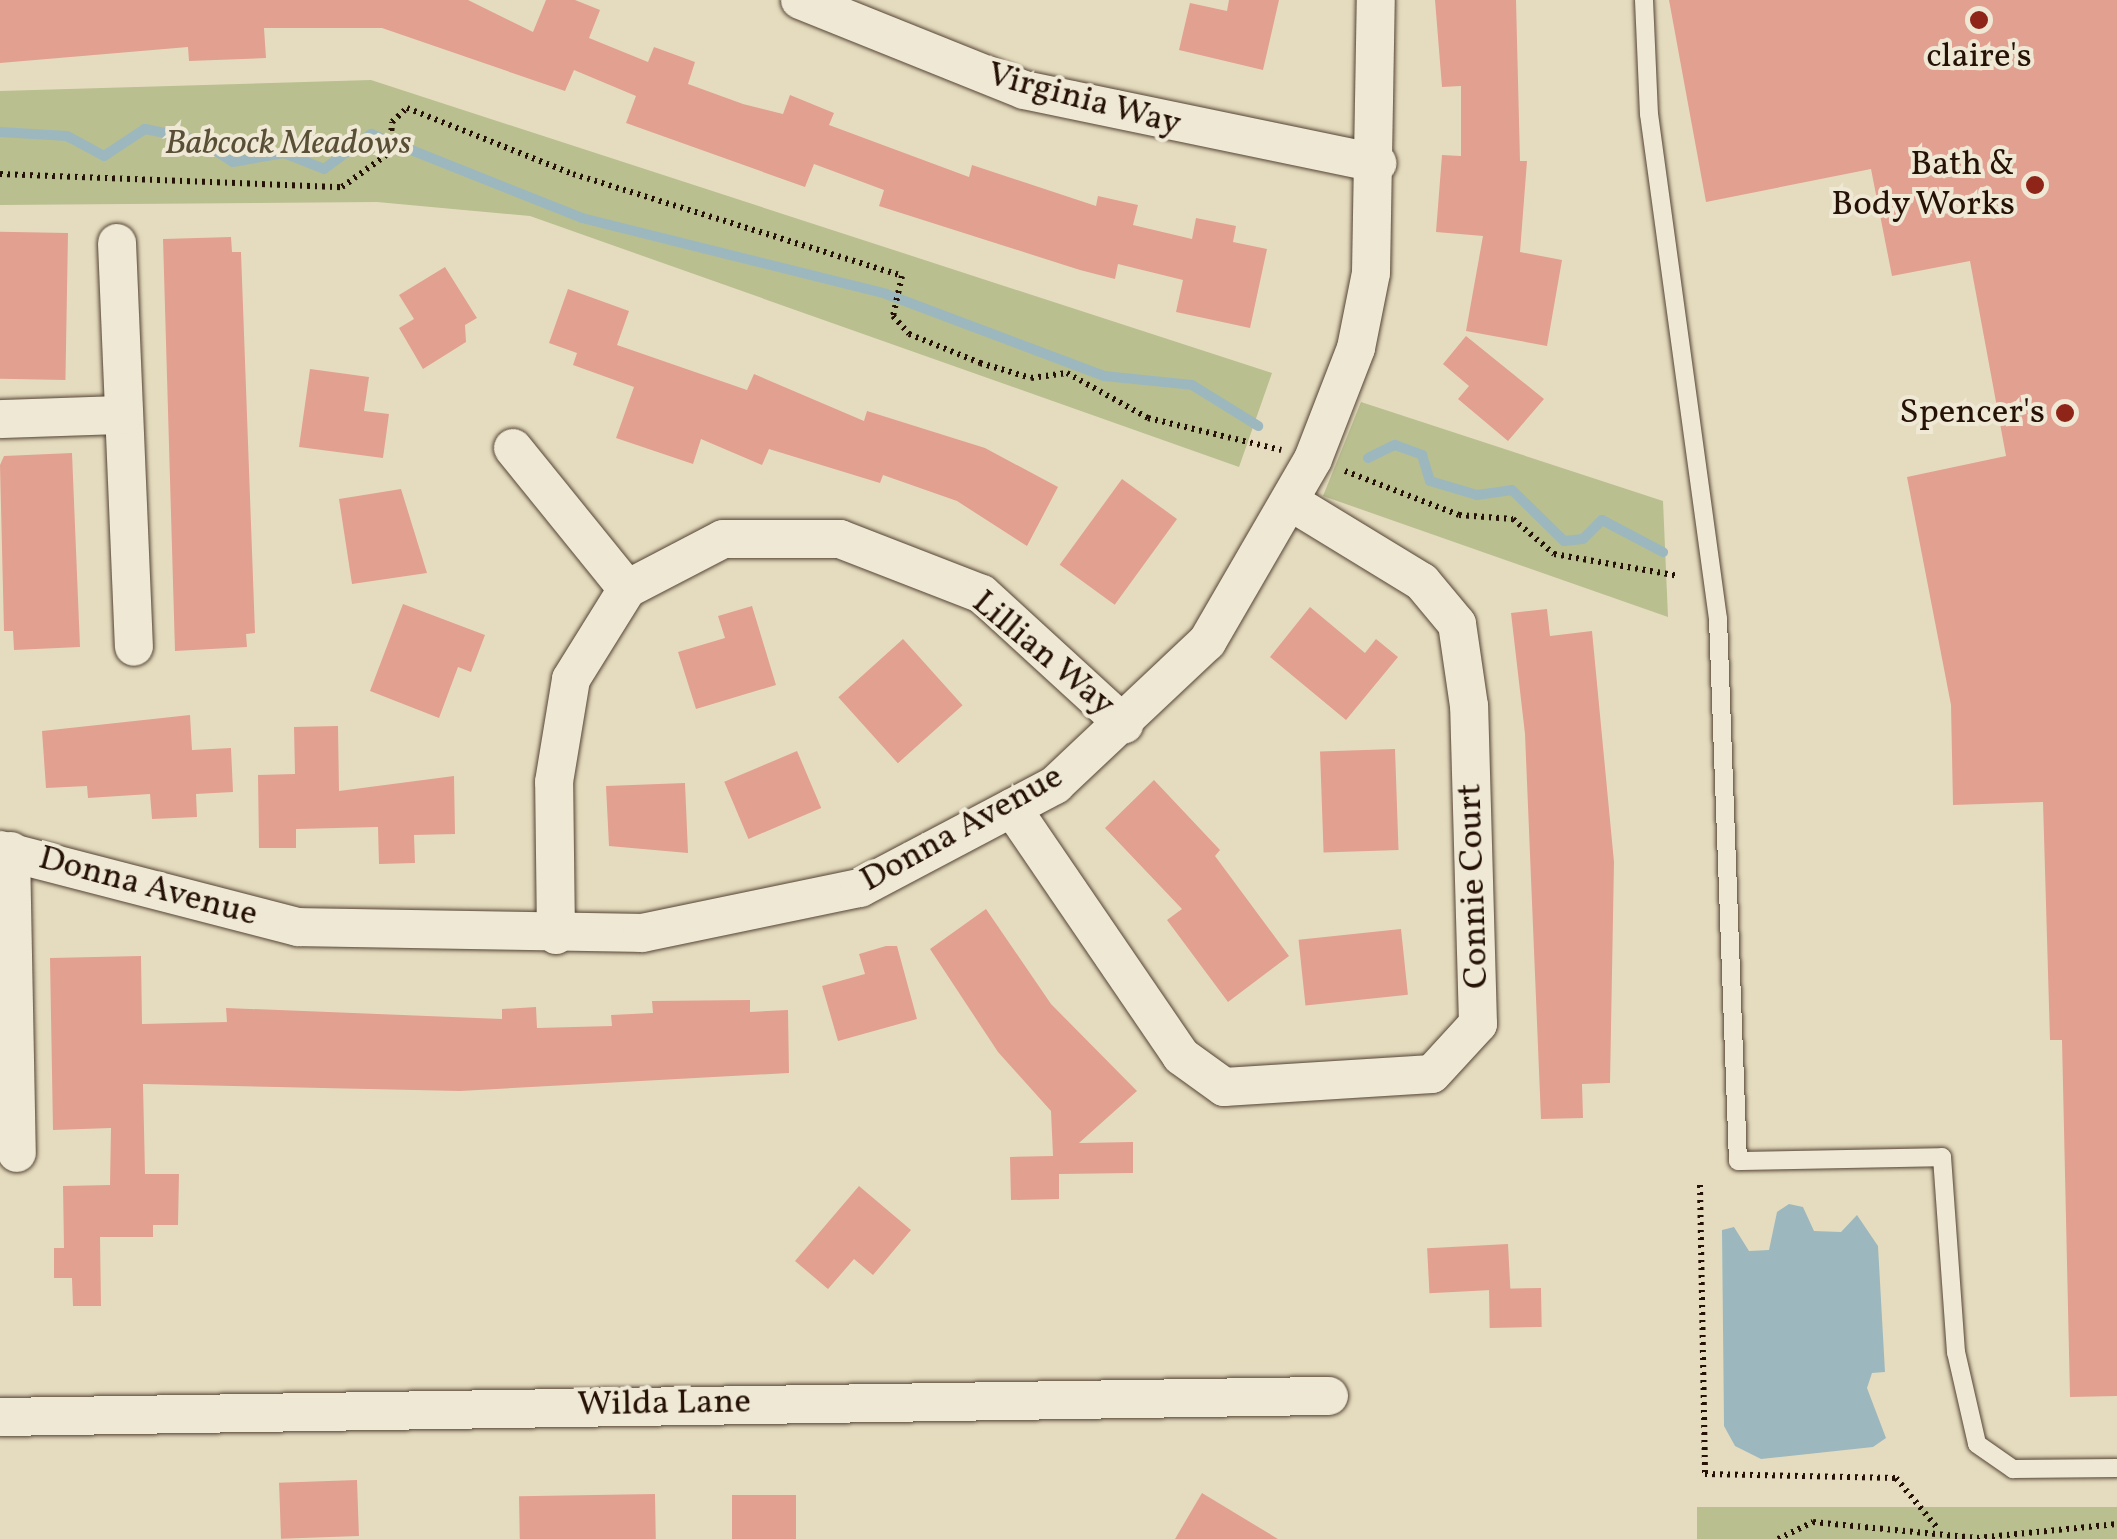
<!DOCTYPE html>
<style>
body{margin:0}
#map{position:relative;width:2117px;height:1539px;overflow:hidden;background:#e5dcbf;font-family:Vollkorn,serif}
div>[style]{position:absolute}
.green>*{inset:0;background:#b9bf8f;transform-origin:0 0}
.water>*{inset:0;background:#9cb8be}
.stream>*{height:10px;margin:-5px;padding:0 5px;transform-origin:5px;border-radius:5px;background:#9cb8be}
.building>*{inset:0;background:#e2a090;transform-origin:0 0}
.path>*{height:6px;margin-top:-3px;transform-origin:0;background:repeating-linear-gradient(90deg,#251106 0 2.5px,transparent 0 7.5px)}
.roads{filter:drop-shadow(0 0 2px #554434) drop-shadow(0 0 2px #554434)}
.lane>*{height:18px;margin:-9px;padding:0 9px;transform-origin:9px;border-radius:9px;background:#eee8d5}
.street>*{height:38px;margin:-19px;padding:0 19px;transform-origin:19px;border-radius:19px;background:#eee8d5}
.dots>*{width:28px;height:28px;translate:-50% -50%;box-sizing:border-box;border:5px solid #eee8d5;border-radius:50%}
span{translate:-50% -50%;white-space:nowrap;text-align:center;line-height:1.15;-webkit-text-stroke:8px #eee8d5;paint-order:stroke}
.poi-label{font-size:35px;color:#251106}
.right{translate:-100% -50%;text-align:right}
.street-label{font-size:35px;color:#251106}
.park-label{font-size:35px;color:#594e36;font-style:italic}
</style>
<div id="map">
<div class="green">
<div style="clip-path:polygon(371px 80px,1272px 373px,1239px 467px,530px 216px,377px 202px,0 205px,0 91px)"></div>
<div style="clip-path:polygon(1361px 402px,1663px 501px,1668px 617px,1323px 496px)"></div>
<div style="left:1697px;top:1507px;width:420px;height:32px"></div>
</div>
<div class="water">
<div style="clip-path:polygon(1789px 1204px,1803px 1207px,1814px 1231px,1841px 1232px,1857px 1215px,1878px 1246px,1885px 1372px,1872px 1373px,1867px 1388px,1886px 1438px,1873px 1447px,1761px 1459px,1735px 1446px,1724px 1426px,1722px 1230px,1734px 1227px,1749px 1251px,1769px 1250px,1777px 1212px)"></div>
</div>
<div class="stream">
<div style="left:0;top:132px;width:67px;rotate:3.4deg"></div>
<div style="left:67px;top:136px;width:42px;rotate:28.4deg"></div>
<div style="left:104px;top:156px;width:49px;rotate:-33.4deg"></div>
<div style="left:145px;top:129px;width:55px;rotate:11.5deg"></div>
<div style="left:199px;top:140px;width:40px;rotate:32.9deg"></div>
<div style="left:233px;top:162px;width:52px;rotate:-10deg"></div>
<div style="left:284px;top:153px;width:43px;rotate:21.8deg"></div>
<div style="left:324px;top:169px;width:59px;rotate:-36.7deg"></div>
<div style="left:371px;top:134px;width:227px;rotate:21.7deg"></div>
<div style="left:582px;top:218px;width:313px;rotate:14deg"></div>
<div style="left:886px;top:294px;width:233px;rotate:20.6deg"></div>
<div style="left:1104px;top:376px;width:88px;rotate:5.8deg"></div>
<div style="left:1192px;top:385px;width:78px;rotate:31.8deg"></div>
<div style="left:1368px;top:458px;width:30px;rotate:-26deg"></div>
<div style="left:1395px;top:445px;width:29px;rotate:20deg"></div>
<div style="left:1422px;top:455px;width:27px;rotate:73deg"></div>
<div style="left:1430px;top:481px;width:49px;rotate:16.6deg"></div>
<div style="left:1477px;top:495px;width:35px;rotate:-8deg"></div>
<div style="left:1512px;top:490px;width:73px;rotate:44.4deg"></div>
<div style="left:1564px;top:541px;width:19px;rotate:-6deg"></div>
<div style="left:1583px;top:539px;width:27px;rotate:-45deg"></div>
<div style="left:1602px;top:520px;width:69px;rotate:27.7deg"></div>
</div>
<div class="building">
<div style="clip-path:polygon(0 0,468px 0,533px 32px,546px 0,575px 0,600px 10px,589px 38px,648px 62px,654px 47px,695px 62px,688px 84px,743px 104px,783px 114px,790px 95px,834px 113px,829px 125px,969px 177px,972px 165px,1096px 206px,1098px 196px,1138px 205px,1133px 225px,1192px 239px,1196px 218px,1236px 226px,1233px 242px,1267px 249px,1250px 328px,1176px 312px,1183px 280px,1118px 264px,1115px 279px,1080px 270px,879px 206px,884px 190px,814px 164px,805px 187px,626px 123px,636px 96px,574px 70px,565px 91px,382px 28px,264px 28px,266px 58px,189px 61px,188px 47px,0 63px)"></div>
<div style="clip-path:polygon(1229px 0,1279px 0,1263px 70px,1179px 50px,1190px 3px,1227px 11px)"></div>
<div style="clip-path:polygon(1435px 0,1516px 0,1520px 161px,1527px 161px,1520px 252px,1562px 260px,1547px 346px,1466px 331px,1483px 236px,1436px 232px,1442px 155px,1461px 156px,1461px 86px,1442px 87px)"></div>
<div style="clip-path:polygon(1669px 0,2117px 0,2117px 1396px,2070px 1397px,2062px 1040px,2050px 1040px,2043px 802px,1953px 805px,1951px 705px,1907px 477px,2006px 456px,1970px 261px,1892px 276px,1871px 169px,1706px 202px)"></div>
<div style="left:68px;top:233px;width:147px;height:68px;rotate:91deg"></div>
<div style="clip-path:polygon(231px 237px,232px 252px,241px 252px,255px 633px,246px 634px,247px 647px,175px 651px,163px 239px)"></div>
<div style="clip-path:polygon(445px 267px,477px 318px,465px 325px,466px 342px,423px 369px,399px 328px,414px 319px,399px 295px)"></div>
<div style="clip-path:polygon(568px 289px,629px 311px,617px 345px,747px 390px,754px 374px,864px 421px,867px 411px,985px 448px,1058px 487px,1027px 546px,957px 501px,883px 475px,880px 483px,769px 449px,762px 465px,701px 439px,693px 464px,616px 438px,634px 387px,573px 365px,577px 353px,549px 343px)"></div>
<div style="clip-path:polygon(1466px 336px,1544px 399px,1508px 441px,1458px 399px,1469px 386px,1443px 364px)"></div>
<div style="clip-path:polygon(310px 369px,369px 377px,364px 411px,389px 414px,383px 458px,299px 447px)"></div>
<div style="clip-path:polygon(72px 453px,80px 647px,14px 650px,13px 631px,4px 631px,0 465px,4px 456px)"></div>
<div style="left:1122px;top:479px;width:68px;height:106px;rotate:36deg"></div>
<div style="clip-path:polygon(401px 489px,427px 573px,352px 584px,339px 499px)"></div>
<div style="clip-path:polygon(403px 604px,485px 635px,471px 672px,458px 667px,439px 718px,370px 691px)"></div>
<div style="clip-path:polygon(752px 606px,776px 685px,696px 709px,678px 652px,725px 638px,718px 616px)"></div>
<div style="clip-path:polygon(1310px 607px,1365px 653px,1376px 639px,1398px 657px,1346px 720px,1270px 657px)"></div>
<div style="clip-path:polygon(1547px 609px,1550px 636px,1592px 631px,1614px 862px,1610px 1083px,1582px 1084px,1583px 1118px,1541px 1119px,1525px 734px,1511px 613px)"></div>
<div style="left:903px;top:639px;width:89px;height:87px;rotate:48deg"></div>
<div style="clip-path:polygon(190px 715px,192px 750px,231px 748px,233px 792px,196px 794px,197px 817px,152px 819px,150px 794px,88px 798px,87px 786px,46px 788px,42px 731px)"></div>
<div style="clip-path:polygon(338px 726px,339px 791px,454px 776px,455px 834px,414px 835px,415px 863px,379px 864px,378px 827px,296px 829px,296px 848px,259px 848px,258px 775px,295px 774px,294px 727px)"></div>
<div style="left:1395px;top:749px;width:101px;height:75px;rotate:88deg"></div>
<div style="left:797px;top:751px;width:62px;height:79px;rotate:67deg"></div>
<div style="clip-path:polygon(1154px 780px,1220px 850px,1215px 856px,1289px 956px,1228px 1002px,1167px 920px,1182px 909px,1105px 828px)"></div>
<div style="clip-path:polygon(685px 783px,688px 853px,609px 846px,606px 786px)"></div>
<div style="clip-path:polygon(986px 909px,1051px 1004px,1137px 1091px,1079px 1143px,1133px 1142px,1133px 1173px,1059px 1174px,1059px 1199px,1011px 1200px,1010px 1157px,1053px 1156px,1051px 1111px,998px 1052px,930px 949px)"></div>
<div style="left:1401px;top:929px;width:66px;height:103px;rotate:84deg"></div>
<div style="clip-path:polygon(886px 946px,897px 946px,917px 1019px,838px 1041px,822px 986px,865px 974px,859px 954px)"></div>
<div style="clip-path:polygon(141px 956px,142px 1024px,227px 1022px,226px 1008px,502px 1019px,502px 1009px,536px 1007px,537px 1028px,612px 1026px,611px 1015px,653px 1013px,652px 1001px,750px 1000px,750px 1012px,788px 1010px,789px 1073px,460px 1091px,143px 1084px,145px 1174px,179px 1174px,178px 1225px,153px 1225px,153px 1237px,100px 1237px,101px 1306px,73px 1306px,72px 1278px,54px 1278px,54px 1248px,64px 1248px,63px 1186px,110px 1185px,111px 1128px,53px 1130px,50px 958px)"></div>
<div style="clip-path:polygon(859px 1186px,911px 1230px,873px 1275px,854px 1259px,828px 1289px,795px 1261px)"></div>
<div style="left:1508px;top:1244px;width:45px;height:81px;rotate:87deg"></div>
<div style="left:1541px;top:1288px;width:39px;height:52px;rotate:89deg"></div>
<div style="left:357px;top:1480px;width:56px;height:78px;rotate:88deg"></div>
<div style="clip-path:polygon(1202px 1493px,1278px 1539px,1175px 1539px)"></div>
<div style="left:655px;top:1494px;width:45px;height:136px;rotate:89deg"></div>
<div style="left:732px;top:1495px;width:64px;height:44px"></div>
</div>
<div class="path">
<div style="left:0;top:174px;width:342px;rotate:2.2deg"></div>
<div style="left:342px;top:187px;width:58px;rotate:-35.9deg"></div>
<div style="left:389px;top:153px;width:31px;rotate:-84deg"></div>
<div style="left:392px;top:122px;width:21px;rotate:-43deg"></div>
<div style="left:407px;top:108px;width:179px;rotate:21.7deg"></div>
<div style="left:573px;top:174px;width:344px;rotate:17.2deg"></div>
<div style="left:902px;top:276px;width:41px;rotate:102.7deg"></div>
<div style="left:893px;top:316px;width:24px;rotate:48deg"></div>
<div style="left:909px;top:334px;width:77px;rotate:22.2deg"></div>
<div style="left:980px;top:363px;width:53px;rotate:16.4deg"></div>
<div style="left:1031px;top:378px;width:36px;rotate:-8deg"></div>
<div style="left:1067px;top:373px;width:93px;rotate:29.1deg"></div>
<div style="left:1148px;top:418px;width:137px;rotate:13.5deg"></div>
<div style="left:1345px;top:471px;width:122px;rotate:21.1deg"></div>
<div style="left:1459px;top:515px;width:54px;rotate:4.2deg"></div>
<div style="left:1513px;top:519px;width:54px;rotate:40.5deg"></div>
<div style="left:1554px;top:554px;width:127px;rotate:10deg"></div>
<div style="left:1700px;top:1185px;width:289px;rotate:89deg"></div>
<div style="left:1705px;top:1474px;width:191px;rotate:1.2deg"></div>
<div style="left:1896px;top:1478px;width:67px;rotate:50.4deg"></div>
<div style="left:1778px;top:1539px;width:39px;rotate:-26deg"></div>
<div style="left:1813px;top:1522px;width:165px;rotate:5.6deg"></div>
<div style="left:1977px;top:1538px;width:141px;rotate:-5.7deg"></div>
</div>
<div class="roads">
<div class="lane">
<div style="left:1644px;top:0;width:114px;rotate:87.5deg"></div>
<div style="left:1649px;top:114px;width:510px;rotate:82.22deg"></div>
<div style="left:1718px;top:619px;width:542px;rotate:87.89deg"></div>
<div style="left:1738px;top:1161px;width:204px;rotate:-1.1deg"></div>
<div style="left:1942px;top:1157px;width:196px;rotate:85.9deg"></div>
<div style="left:1956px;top:1352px;width:94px;rotate:77.1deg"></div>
<div style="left:1977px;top:1444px;width:44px;rotate:34.8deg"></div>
<div style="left:2013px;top:1469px;width:104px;rotate:-0.6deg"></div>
</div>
<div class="street">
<div style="left:800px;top:0;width:241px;rotate:21.9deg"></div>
<div style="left:1024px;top:90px;width:361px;rotate:11.7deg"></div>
<div style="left:117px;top:243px;width:404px;rotate:87.6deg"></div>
<div style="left:0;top:419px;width:123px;rotate:-1.9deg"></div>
<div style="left:513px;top:448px;width:181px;rotate:51deg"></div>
<div style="left:1012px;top:808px;width:300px;rotate:55.7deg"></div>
<div style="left:1181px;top:1056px;width:53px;rotate:35.8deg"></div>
<div style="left:1224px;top:1087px;width:208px;rotate:-3.6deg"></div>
<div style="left:1432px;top:1074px;width:68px;rotate:-47.4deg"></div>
<div style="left:1478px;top:1024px;width:318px;rotate:-91.6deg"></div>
<div style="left:1469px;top:706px;width:83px;rotate:-98.3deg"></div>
<div style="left:1457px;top:624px;width:55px;rotate:-129.8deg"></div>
<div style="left:1422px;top:582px;width:150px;rotate:-148.6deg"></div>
<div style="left:0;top:850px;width:308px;rotate:14.5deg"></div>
<div style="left:298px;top:927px;width:344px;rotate:1deg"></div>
<div style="left:642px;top:933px;width:223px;rotate:-11.7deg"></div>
<div style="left:860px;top:888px;width:221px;rotate:-27.8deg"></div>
<div style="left:1055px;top:785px;width:209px;rotate:-43.3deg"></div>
<div style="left:1207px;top:642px;width:211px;rotate:-59.9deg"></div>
<div style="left:1313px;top:459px;width:119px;rotate:-68.8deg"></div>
<div style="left:1356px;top:348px;width:76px;rotate:-78.7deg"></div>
<div style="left:1371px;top:273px;width:273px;rotate:-89deg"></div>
<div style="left:11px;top:851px;width:302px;rotate:88.9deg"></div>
<div style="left:556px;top:935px;width:153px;rotate:-90.7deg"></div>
<div style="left:554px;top:782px;width:104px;rotate:-80.6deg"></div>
<div style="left:571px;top:679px;width:106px;rotate:-58.1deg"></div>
<div style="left:627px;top:589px;width:108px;rotate:-27.5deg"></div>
<div style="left:723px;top:539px;width:117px"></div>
<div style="left:840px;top:539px;width:152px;rotate:21.2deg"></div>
<div style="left:982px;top:594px;width:193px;rotate:42.5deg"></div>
<div style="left:0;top:1417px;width:1329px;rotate:-0.91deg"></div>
</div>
</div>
<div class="dots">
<div style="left:1979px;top:20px;background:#8f2418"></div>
<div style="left:2035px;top:185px;background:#8f2418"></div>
<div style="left:2065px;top:413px;background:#8f2418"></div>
</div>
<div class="poi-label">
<span style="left:1979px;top:57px">claire's</span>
<span class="right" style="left:2015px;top:185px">Bath &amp;<br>Body Works</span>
<span class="right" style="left:2045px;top:413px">Spencer's</span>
</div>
<div class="street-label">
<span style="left:1084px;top:100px;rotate:15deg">Virginia Way</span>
<span style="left:1043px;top:654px;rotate:40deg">Lillian Way</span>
<span style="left:962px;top:829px;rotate:-29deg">Donna Avenue</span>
<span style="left:1474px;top:886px;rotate:-92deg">Connie Court</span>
<span style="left:148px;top:887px;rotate:15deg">Donna Avenue</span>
<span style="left:664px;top:1404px;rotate:-1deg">Wilda Lane</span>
</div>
<div class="park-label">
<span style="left:288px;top:144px">Babcock Meadows</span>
</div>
</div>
